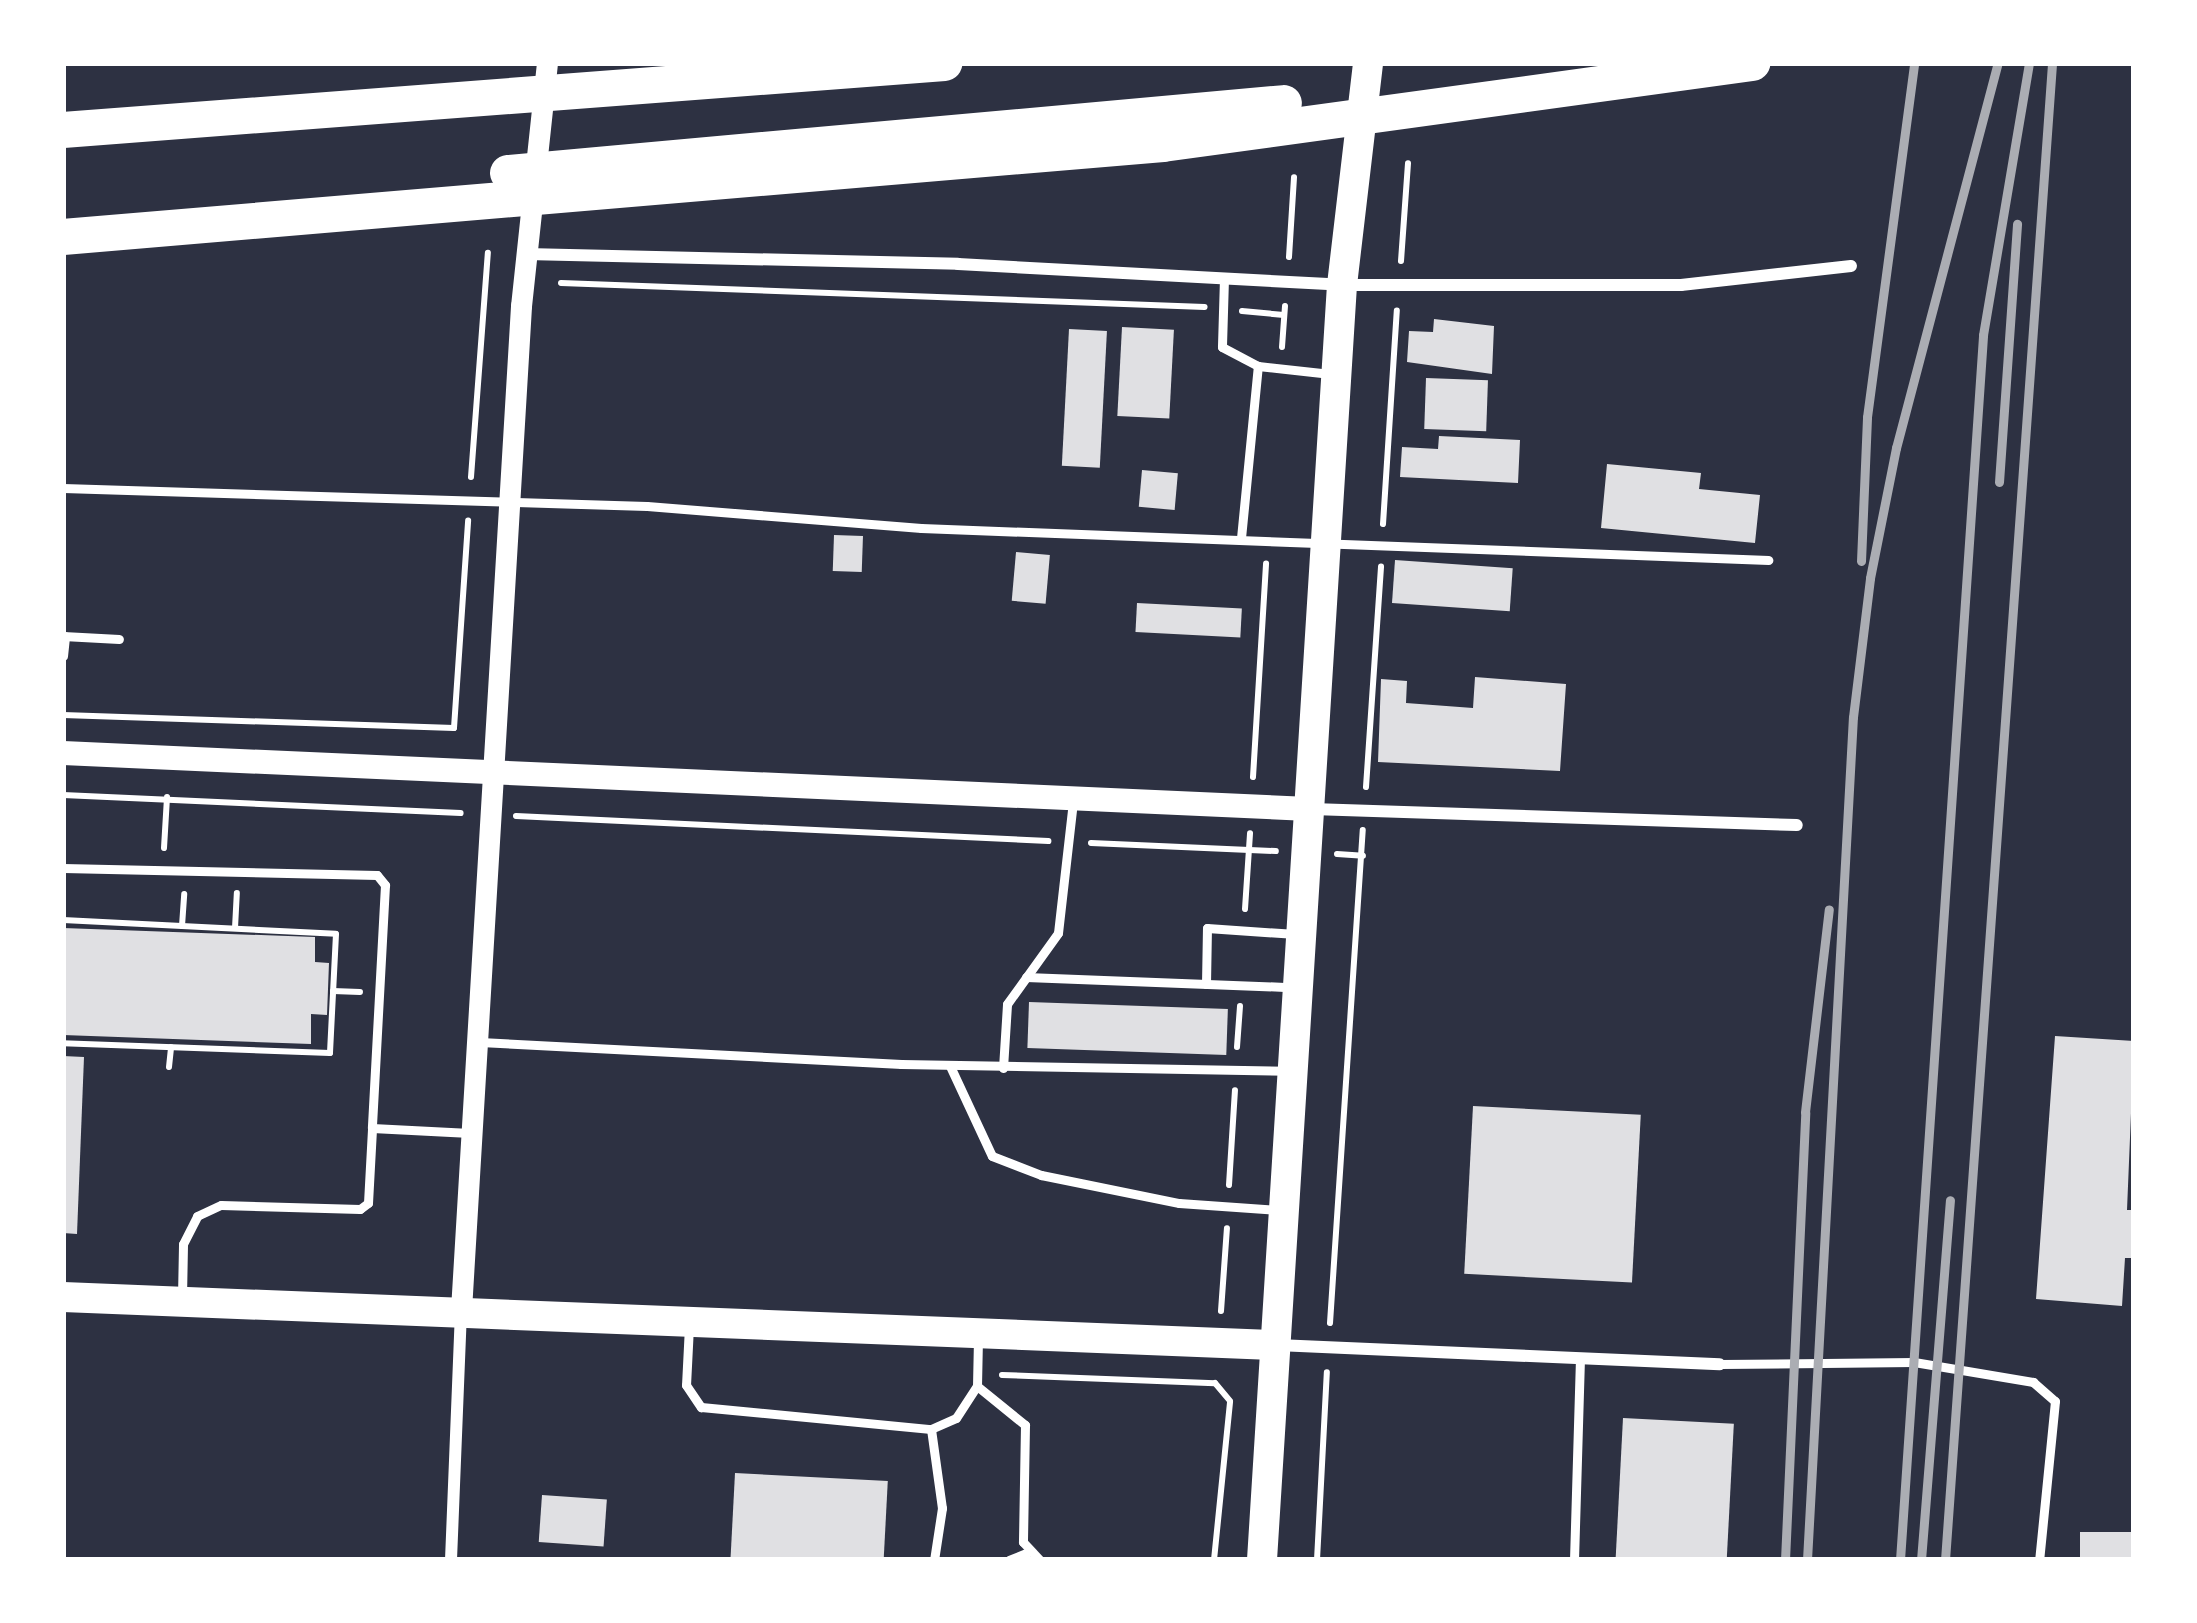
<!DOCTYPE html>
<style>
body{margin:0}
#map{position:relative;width:2197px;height:1623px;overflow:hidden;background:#2d3142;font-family:"Noto Sans",sans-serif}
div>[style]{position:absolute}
.building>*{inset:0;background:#e0e0e3;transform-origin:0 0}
.path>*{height:6px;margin:-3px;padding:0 3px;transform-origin:3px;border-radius:3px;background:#fff}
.service>*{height:9px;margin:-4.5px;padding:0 4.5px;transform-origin:4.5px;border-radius:4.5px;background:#fff}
.minor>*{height:12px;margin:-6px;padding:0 6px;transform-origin:6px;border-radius:6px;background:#fff}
.tertiary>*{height:21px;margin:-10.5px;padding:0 10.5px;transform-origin:10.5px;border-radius:10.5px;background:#fff}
.secondary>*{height:24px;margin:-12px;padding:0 12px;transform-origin:12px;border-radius:12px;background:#fff}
.primary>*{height:30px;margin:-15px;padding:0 15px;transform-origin:15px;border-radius:15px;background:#fff}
.motorway>*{height:36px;margin:-18px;padding:0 18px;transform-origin:18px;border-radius:18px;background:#fff}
.rail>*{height:9px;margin:-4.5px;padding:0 4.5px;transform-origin:4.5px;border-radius:4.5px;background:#abadb3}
span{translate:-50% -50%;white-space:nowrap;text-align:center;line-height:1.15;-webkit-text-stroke:12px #fff;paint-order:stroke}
.frame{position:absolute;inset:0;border:66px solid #fff;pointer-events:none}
</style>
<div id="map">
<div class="building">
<div style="clip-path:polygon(1434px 319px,1494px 326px,1492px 374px,1407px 362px,1409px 331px,1433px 332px)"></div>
<div style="left:1122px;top:327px;width:52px;height:89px;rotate:3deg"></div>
<div style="left:1069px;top:329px;width:38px;height:137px;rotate:3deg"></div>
<div style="left:1426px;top:378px;width:62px;height:51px;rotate:2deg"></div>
<div style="clip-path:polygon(1439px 436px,1520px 440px,1518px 483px,1400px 477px,1402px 447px,1438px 449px)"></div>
<div style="clip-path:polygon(1607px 464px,1701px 473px,1699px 489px,1760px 495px,1755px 543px,1601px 528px)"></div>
<div style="left:1142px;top:470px;width:36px;height:37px;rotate:5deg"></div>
<div style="left:834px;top:535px;width:29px;height:36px;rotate:2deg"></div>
<div style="left:1016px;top:552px;width:34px;height:49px;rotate:5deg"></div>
<div style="left:1395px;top:560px;width:118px;height:43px;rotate:4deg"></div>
<div style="left:1137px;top:603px;width:105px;height:29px;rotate:3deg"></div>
<div style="clip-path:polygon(1475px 677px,1566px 684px,1560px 771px,1378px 762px,1381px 679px,1407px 681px,1406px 703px,1473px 708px)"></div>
<div style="clip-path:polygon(63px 928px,315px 937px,315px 962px,329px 963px,327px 1015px,311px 1014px,311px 1044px,63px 1035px)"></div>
<div style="left:1029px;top:1002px;width:199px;height:46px;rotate:2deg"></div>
<div style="clip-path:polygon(2055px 1036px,2134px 1041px,2127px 1210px,2134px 1210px,2134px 1258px,2125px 1258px,2122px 1306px,2036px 1299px)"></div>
<div style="clip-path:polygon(63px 1056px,84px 1057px,77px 1234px,63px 1233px)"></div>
<div style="left:1473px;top:1106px;width:168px;height:168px;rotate:3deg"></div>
<div style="left:1623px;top:1418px;width:111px;height:142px;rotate:3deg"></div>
<div style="left:735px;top:1473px;width:153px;height:87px;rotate:3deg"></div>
<div style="left:542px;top:1495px;width:65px;height:47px;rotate:4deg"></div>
<div style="left:2134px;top:1532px;width:28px;height:54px;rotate:90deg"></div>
</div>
<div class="path">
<div style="left:1289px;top:257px;width:80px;rotate:-86.4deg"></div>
<div style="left:1401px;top:261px;width:98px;rotate:-85.9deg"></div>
<div style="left:561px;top:283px;width:644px;rotate:2.13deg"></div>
<div style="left:1242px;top:311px;width:42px;rotate:5.4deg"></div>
<div style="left:1282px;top:347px;width:41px;rotate:-85.8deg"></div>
<div style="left:471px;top:477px;width:225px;rotate:-85.7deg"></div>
<div style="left:1383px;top:524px;width:214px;rotate:-86.3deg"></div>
<div style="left:63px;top:715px;width:391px;rotate:1.9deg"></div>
<div style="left:454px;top:728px;width:208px;rotate:-86.1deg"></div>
<div style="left:1253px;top:777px;width:214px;rotate:-86.5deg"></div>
<div style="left:1366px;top:787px;width:221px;rotate:-86.1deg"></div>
<div style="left:63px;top:795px;width:398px;rotate:2.6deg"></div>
<div style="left:516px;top:816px;width:533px;rotate:2.69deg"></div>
<div style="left:1091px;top:843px;width:185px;rotate:2.5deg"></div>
<div style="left:164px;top:848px;width:51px;rotate:-86.6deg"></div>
<div style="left:1337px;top:854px;width:26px;rotate:4deg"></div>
<div style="left:1245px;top:909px;width:76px;rotate:-86.2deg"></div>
<div style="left:63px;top:920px;width:273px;rotate:2.9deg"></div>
<div style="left:336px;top:934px;width:119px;rotate:92.9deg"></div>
<div style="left:330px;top:1053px;width:267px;rotate:-177.9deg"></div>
<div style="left:182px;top:926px;width:32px;rotate:-86deg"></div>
<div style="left:235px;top:928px;width:35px;rotate:-87deg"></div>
<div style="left:333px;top:991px;width:27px;rotate:2deg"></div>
<div style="left:1237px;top:1047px;width:41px;rotate:-85.8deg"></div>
<div style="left:169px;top:1067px;width:20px;rotate:-84deg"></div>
<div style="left:1229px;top:1185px;width:95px;rotate:-86.4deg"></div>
<div style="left:1221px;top:1311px;width:83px;rotate:-85.9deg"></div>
<div style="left:1330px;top:1323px;width:494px;rotate:-86.2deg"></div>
<div style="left:1002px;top:1375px;width:213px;rotate:2.2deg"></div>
<div style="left:1215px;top:1383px;width:23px;rotate:50deg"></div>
<div style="left:1214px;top:1560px;width:159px;rotate:-84.2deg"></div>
<div style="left:1317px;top:1560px;width:188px;rotate:-87deg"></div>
</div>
<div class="service">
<div style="left:1224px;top:278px;width:69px;rotate:91.7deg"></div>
<div style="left:1222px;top:347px;width:41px;rotate:27.8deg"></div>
<div style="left:1258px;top:366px;width:73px;rotate:6.3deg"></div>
<div style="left:63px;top:488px;width:584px;rotate:1.77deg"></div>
<div style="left:647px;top:506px;width:275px;rotate:4.6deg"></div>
<div style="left:921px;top:528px;width:848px;rotate:2.16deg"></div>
<div style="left:1241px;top:538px;width:173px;rotate:-84.4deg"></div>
<div style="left:63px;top:636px;width:56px;rotate:3.1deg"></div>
<div style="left:63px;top:656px;width:20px;rotate:-84deg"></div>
<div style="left:63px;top:868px;width:314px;rotate:1.3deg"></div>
<div style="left:377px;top:875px;width:13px;rotate:51deg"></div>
<div style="left:385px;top:885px;width:243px;rotate:93.1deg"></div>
<div style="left:1026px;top:977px;width:264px;rotate:2.2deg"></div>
<div style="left:1206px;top:984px;width:56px;rotate:-89deg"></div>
<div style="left:1207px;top:928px;width:89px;rotate:3.9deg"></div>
<div style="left:480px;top:1042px;width:422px;rotate:3deg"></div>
<div style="left:901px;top:1064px;width:386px;rotate:1deg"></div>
<div style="left:950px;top:1066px;width:99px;rotate:65deg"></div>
<div style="left:992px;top:1156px;width:53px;rotate:21.2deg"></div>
<div style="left:1041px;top:1175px;width:141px;rotate:11.5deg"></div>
<div style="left:1179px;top:1203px;width:100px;rotate:4deg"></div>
<div style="left:1003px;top:1068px;width:64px;rotate:-86.4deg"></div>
<div style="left:1007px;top:1004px;width:87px;rotate:-54.3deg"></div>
<div style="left:1058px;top:933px;width:132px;rotate:-83.5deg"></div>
<div style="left:182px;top:1297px;width:53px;rotate:-88.9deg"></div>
<div style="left:183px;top:1244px;width:31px;rotate:-63deg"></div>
<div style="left:197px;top:1216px;width:26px;rotate:-25deg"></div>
<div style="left:221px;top:1205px;width:139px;rotate:1.6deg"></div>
<div style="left:360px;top:1209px;width:10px;rotate:-37deg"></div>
<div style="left:368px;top:1203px;width:75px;rotate:-86.9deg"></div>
<div style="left:372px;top:1128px;width:98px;rotate:2.9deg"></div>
<div style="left:689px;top:1326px;width:59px;rotate:92.9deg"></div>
<div style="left:686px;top:1385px;width:27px;rotate:56deg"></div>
<div style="left:701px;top:1407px;width:231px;rotate:5.5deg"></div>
<div style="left:931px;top:1429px;width:27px;rotate:-24deg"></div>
<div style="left:956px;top:1418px;width:38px;rotate:-57deg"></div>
<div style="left:977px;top:1386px;width:49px;rotate:-88.8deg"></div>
<div style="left:1720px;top:1364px;width:194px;rotate:-0.6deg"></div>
<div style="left:1914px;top:1362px;width:121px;rotate:9.5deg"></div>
<div style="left:2033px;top:1382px;width:29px;rotate:41deg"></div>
<div style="left:2055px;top:1401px;width:160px;rotate:95.7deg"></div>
<div style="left:977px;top:1386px;width:62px;rotate:39.1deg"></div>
<div style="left:1025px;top:1425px;width:117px;rotate:91deg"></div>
<div style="left:1023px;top:1542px;width:25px;rotate:47deg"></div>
<div style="left:931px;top:1429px;width:80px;rotate:82.1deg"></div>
<div style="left:942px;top:1508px;width:53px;rotate:98.7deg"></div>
<div style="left:1009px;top:1560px;width:22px;rotate:-22deg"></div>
<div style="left:1574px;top:1560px;width:201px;rotate:-88.3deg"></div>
</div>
<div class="minor">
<div style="left:526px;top:254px;width:432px;rotate:1.3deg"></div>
<div style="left:958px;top:264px;width:385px;rotate:3.1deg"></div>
<div style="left:1342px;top:285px;width:339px"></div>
<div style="left:1681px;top:285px;width:171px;rotate:-6.4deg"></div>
<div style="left:1312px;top:809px;width:485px;rotate:1.9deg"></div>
<div style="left:1277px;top:1345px;width:443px;rotate:2.5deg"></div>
<div style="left:451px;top:1560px;width:249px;rotate:-87.7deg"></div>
</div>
<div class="tertiary">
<div style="left:461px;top:1310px;width:1006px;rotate:-86.58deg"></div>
<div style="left:521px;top:306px;width:244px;rotate:-83.9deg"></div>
</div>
<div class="secondary">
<div style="left:63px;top:753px;width:1247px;rotate:2.57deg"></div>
</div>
<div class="primary">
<div style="left:63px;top:1297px;width:1214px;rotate:2.27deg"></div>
<div style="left:1262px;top:1560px;width:1278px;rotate:-86.41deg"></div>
<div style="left:1342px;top:285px;width:224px;rotate:-83.3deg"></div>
</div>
<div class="motorway">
<div style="left:63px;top:130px;width:884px;rotate:-4.35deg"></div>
<div style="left:508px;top:173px;width:779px;rotate:-5.15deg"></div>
<div style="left:63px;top:237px;width:1104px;rotate:-4.83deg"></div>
<div style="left:1163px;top:144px;width:595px;rotate:-7.83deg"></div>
</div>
<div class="rail">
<div style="left:1999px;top:482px;width:259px;rotate:-86deg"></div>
<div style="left:1861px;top:561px;width:144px;rotate:-87.6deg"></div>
<div style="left:1867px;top:417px;width:357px;rotate:-82.4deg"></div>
<div style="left:1785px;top:1560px;width:448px;rotate:-87.4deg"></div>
<div style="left:1805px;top:1112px;width:204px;rotate:-83.3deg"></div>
<div style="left:1807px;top:1560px;width:844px;rotate:-86.88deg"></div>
<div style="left:1853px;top:717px;width:140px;rotate:-83deg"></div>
<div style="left:1870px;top:578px;width:133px;rotate:-78.7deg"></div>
<div style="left:1896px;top:448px;width:398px;rotate:-75.2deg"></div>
<div style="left:1900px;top:1560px;width:1228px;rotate:-86.12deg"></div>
<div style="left:1983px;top:335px;width:276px;rotate:-80.4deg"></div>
<div style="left:1921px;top:1560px;width:361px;rotate:-85.4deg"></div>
<div style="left:1945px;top:1560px;width:1501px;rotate:-85.91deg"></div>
</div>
<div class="frame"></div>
</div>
